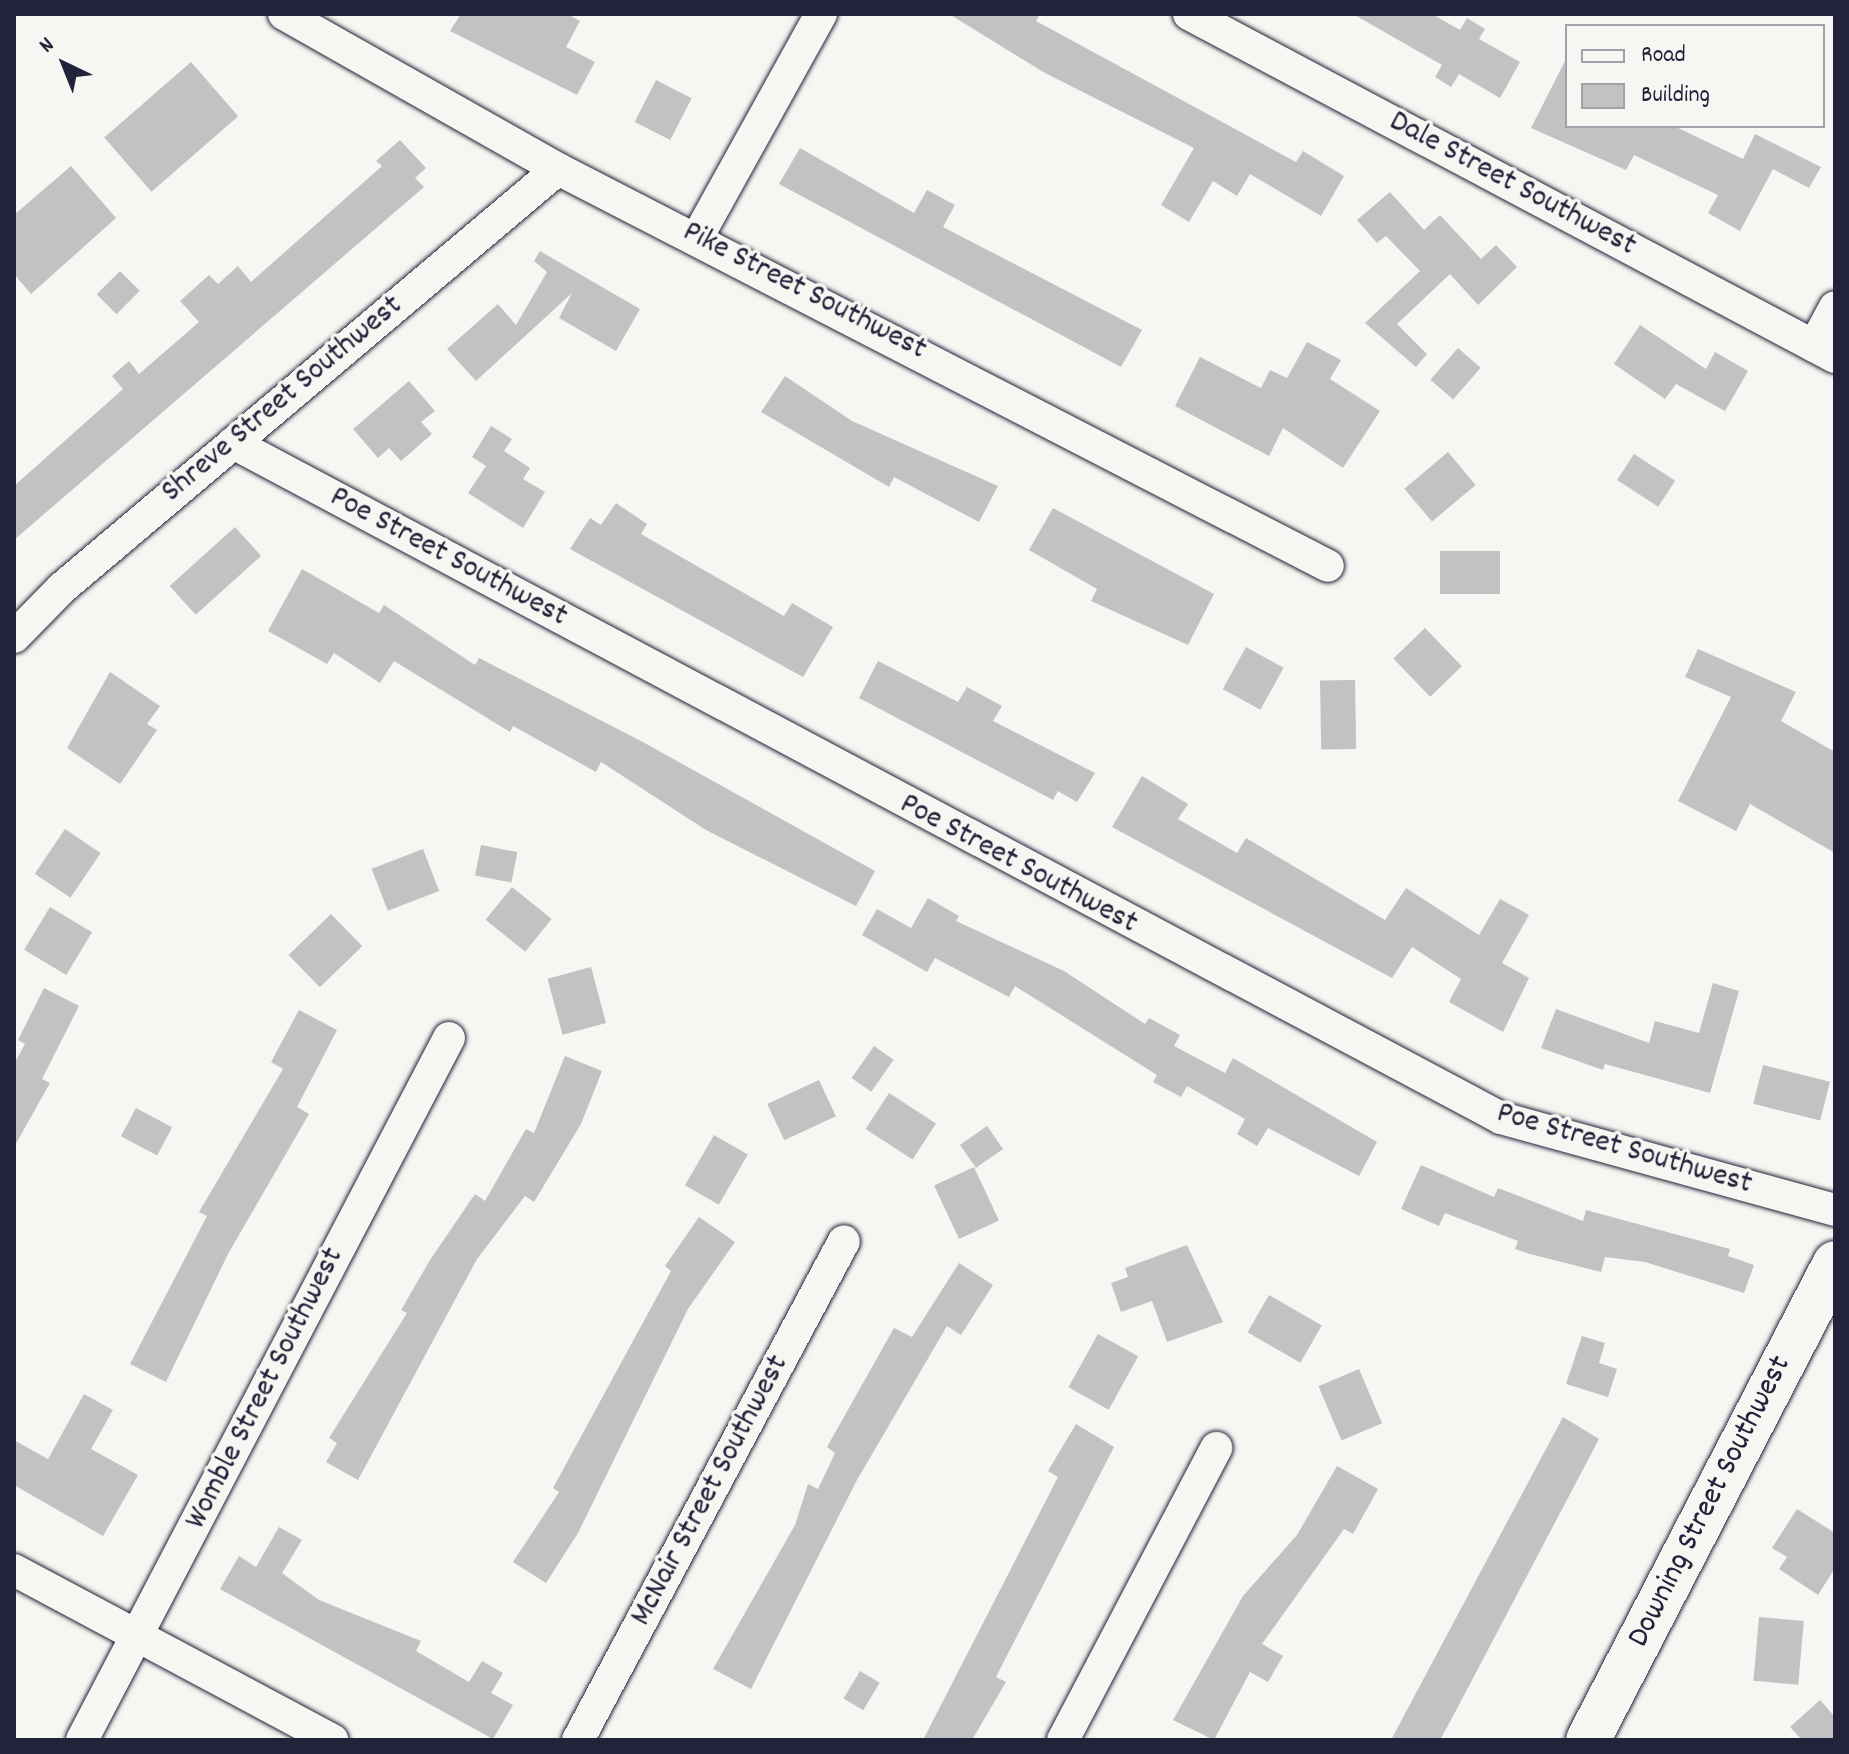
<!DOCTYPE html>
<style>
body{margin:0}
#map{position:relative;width:1849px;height:1754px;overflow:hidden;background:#f6f6f2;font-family:Dekko,sans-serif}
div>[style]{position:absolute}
.building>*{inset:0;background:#c2c2c4;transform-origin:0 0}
.roads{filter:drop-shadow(0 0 2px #22223b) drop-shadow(0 0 2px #22223b)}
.street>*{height:32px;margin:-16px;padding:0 16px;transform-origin:16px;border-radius:16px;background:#f6f6f2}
.secondary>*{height:44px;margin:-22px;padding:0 22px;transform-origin:22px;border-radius:22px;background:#f6f6f2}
span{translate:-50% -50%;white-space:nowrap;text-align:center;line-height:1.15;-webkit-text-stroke:7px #f6f6f2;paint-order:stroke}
.street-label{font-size:32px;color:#22223b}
.frame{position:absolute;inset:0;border:16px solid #22223b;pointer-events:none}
.legend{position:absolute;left:1565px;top:24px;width:260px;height:104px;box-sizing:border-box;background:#f6f6f2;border:2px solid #a1a1a9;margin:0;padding:10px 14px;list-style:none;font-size:24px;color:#22223b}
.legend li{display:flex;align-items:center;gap:16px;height:40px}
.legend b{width:40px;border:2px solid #a1a1a9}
.north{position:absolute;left:24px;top:24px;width:80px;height:80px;-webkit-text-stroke:6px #f6f6f2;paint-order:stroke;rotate:317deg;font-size:22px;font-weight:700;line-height:32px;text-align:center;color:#22223b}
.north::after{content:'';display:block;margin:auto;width:28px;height:36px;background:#22223b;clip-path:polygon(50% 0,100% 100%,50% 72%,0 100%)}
</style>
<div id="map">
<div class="building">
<div style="clip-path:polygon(461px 14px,567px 14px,580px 21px,566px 47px,595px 62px,577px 95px,450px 31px)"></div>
<div style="clip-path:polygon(949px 14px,1040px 14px,1036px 21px,1296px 162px,1303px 151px,1344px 176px,1321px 216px,1250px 174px,1237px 196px,1213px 181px,1189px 222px,1161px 205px,1194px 148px,1045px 73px)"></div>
<div style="clip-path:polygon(1353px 14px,1432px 14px,1460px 30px,1467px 18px,1485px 29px,1479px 39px,1520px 62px,1500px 98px,1459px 74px,1451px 87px,1435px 77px,1442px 65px)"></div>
<div style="clip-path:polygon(1567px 57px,1567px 126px,1674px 126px,1743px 159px,1755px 134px,1821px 167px,1809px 188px,1773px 169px,1740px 231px,1708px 213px,1718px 195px,1634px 155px,1626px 170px,1531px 128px)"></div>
<div style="left:191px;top:62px;width:72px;height:115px;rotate:49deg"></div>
<div style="left:656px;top:80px;width:40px;height:47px;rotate:27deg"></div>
<div style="clip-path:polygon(400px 140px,426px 168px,415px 178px,424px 187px,14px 540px,14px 486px,123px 389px,112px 376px,129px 361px,139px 374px,199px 322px,180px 301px,209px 275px,218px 284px,238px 266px,251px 282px,382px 166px,376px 161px)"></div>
<div style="clip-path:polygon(800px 148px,914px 213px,927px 190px,955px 205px,943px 227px,1142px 330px,1121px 367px,779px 184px)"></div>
<div style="clip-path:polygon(71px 166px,116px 218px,31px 294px,14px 274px,14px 215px)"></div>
<div style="clip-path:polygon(1390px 192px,1424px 230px,1440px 215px,1481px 259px,1496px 245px,1517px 267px,1478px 305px,1450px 274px,1397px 324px,1427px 354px,1416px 367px,1365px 323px,1420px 271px,1386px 236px,1377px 243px,1357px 220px)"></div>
<div style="clip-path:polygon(540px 251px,640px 309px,616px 351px,559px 318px,572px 293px,476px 381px,447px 349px,498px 304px,516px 325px,547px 272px,534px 261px)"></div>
<div style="left:120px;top:271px;width:28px;height:33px;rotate:45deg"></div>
<div style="clip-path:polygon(1640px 325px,1706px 369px,1715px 352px,1748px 371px,1725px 411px,1676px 384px,1665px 399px,1614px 364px)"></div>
<div style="clip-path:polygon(1307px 342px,1341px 360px,1330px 379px,1380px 411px,1343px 468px,1283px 428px,1269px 456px,1175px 406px,1200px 357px,1261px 388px,1270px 370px,1287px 378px)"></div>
<div style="left:1458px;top:348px;width:30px;height:42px;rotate:41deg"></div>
<div style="clip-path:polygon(785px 376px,852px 421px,998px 486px,979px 522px,894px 477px,889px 487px,761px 412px)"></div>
<div style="clip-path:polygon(409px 381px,435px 411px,421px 422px,432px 434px,401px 461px,389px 448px,378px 458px,353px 429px)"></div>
<div style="clip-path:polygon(491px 426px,512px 439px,504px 451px,530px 468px,523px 479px,545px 492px,523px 528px,468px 493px,486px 466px,472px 457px)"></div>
<div style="left:1448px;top:452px;width:43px;height:57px;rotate:50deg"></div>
<div style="left:1634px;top:454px;width:49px;height:31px;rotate:33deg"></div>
<div style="clip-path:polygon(616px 503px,647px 524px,641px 534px,784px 616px,792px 603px,833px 627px,803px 677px,570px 549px,590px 518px,601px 525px)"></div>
<div style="clip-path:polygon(1053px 508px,1214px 594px,1188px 645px,1091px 601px,1097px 589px,1029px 550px)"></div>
<div style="left:235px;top:527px;width:39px;height:88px;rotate:48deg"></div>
<div style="left:1440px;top:551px;width:60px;height:43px"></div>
<div style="clip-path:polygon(302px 569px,379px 613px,384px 605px,475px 665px,479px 658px,641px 741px,875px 871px,856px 906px,706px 830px,601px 762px,596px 772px,513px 726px,510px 732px,394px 661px,380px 683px,334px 653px,327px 664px,268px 631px)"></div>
<div style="left:1425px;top:628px;width:53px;height:44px;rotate:46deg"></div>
<div style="left:1246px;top:647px;width:43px;height:48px;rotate:29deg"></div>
<div style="clip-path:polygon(1698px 649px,1796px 692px,1781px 721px,1835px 752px,1835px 853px,1750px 804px,1736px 831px,1678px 801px,1731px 697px,1685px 677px)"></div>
<div style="clip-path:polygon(878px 661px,958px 702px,967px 687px,1002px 706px,993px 721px,1095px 773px,1077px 802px,1058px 791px,1053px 800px,859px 698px)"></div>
<div style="clip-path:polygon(110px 672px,160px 706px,147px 724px,157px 730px,120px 784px,67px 748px)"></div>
<div style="left:1355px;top:680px;width:69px;height:35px;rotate:89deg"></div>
<div style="clip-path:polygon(1142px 776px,1188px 804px,1178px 819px,1237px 853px,1246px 838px,1385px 920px,1406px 888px,1479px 935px,1500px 899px,1529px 915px,1502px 963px,1529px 978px,1503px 1032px,1449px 1002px,1461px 979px,1412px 947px,1392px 978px,1112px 827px)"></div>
<div style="left:65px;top:829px;width:43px;height:54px;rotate:34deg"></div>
<div style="left:481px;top:845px;width:37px;height:31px;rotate:11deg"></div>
<div style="left:423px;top:849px;width:45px;height:55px;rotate:69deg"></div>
<div style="left:512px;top:887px;width:51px;height:42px;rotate:39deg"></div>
<div style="clip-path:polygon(928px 898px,959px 916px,956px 921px,1064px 971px,1145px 1024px,1149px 1018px,1180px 1035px,1174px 1046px,1225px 1073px,1233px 1058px,1377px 1142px,1359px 1176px,1268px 1128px,1257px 1146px,1237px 1134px,1245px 1119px,1187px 1086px,1181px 1097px,1153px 1082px,1157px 1075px,1015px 986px,1009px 997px,935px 958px,927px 972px,862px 935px,877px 909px,911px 928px)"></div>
<div style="left:50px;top:907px;width:49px;height:50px;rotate:31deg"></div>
<div style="left:331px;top:914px;width:45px;height:59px;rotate:46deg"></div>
<div style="left:591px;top:967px;width:58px;height:45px;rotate:75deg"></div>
<div style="clip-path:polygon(1713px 983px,1739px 991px,1710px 1093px,1605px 1064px,1603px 1070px,1541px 1048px,1556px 1009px,1649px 1043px,1655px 1021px,1699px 1033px)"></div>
<div style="clip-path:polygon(44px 988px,79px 1006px,42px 1079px,50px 1083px,14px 1147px,14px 1064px,25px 1044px,18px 1040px)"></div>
<div style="clip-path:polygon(299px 1010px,337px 1030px,297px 1107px,309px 1114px,228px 1254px,166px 1382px,130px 1364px,207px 1216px,199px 1212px,283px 1069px,271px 1062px)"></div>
<div style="left:874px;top:1046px;width:24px;height:39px;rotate:35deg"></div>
<div style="clip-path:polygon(565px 1056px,602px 1071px,581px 1124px,534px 1202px,525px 1196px,477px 1259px,358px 1480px,326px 1462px,337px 1443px,329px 1438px,407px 1313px,401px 1310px,430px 1260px,475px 1194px,485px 1201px,526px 1129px,534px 1133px)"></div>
<div style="left:1763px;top:1065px;width:69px;height:40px;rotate:14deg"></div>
<div style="left:819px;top:1080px;width:40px;height:57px;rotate:65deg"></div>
<div style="left:889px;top:1093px;width:56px;height:43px;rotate:33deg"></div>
<div style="left:136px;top:1108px;width:41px;height:32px;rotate:28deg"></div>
<div style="left:987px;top:1126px;width:28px;height:33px;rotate:55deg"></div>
<div style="left:714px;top:1135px;width:39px;height:58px;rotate:30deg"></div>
<div style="clip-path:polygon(1421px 1165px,1494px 1197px,1498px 1188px,1583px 1221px,1586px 1210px,1730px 1249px,1728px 1256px,1754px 1265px,1744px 1293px,1645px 1262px,1605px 1257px,1601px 1272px,1530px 1254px,1515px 1249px,1518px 1241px,1445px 1213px,1439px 1226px,1401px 1209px)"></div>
<div style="left:974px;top:1167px;width:59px;height:44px;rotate:65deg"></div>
<div style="clip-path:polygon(699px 1217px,735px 1242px,688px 1309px,578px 1533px,546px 1583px,513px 1562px,559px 1492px,553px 1488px,671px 1271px,665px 1266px)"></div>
<div style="clip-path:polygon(1187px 1245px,1223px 1322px,1167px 1342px,1152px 1301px,1121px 1312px,1111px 1283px,1128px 1277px,1125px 1268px)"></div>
<div style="clip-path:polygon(959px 1263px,993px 1285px,961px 1335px,947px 1326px,857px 1480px,751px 1689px,713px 1669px,795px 1525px,808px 1484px,818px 1489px,835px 1453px,827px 1447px,894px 1328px,912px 1337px)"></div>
<div style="left:1269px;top:1295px;width:61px;height:43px;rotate:30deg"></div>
<div style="left:1098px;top:1334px;width:46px;height:61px;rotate:29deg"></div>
<div style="clip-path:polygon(1582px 1336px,1605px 1343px,1599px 1363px,1617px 1369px,1608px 1397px,1566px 1384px)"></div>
<div style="left:1359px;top:1369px;width:59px;height:44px;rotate:67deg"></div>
<div style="clip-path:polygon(84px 1394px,113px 1410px,91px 1449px,138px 1475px,103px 1536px,14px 1485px,14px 1440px,48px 1459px)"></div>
<div style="clip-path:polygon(1563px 1417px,1599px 1439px,1451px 1720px,1440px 1740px,1391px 1740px)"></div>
<div style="clip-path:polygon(1076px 1424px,1114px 1447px,996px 1677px,1006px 1682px,972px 1740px,923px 1740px,1058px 1477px,1048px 1471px)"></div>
<div style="clip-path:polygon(1337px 1466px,1378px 1489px,1353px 1534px,1344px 1529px,1262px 1644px,1283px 1656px,1268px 1682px,1250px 1672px,1214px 1740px,1173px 1720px,1243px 1596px,1297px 1535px)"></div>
<div style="clip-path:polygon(1797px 1509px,1835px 1533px,1835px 1568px,1818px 1595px,1779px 1569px,1787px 1557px,1772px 1548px)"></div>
<div style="clip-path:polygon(279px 1527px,302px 1540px,282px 1573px,319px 1600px,421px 1641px,416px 1651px,469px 1682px,482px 1661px,503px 1673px,491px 1693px,513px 1705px,493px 1739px,220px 1589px,239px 1556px,256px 1567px)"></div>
<div style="left:1759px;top:1617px;width:45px;height:64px;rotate:5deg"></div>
<div style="left:860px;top:1671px;width:23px;height:32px;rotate:31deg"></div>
<div style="clip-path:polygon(1820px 1700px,1835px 1717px,1835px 1740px,1802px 1740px,1790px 1727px)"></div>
</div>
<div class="roads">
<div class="street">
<div style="left:284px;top:14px;width:315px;rotate:29.5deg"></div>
<div style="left:558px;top:169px;width:866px;rotate:27.27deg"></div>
<div style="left:1189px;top:14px;width:731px;rotate:27.97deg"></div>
<div style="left:698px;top:236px;width:254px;rotate:-61deg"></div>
<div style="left:1814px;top:346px;width:44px;rotate:-61.7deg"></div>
<div style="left:233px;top:443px;width:1436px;rotate:28.03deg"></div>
<div style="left:1501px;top:1118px;width:346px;rotate:15.4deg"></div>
<div style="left:14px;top:637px;width:69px;rotate:-45.6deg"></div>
<div style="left:62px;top:588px;width:649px;rotate:-40.19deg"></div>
<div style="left:14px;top:1570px;width:361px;rotate:28.1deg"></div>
<div style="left:82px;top:1740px;width:792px;rotate:-62.4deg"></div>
<div style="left:578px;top:1740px;width:565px;rotate:-61.94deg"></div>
<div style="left:1063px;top:1740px;width:330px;rotate:-62.3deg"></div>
</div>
<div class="secondary">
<div style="left:1588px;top:1740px;width:537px;rotate:-62.62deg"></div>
</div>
</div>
<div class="street-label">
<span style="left:1512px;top:185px;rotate:28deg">Dale Street Southwest</span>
<span style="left:804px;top:292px;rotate:27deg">Pike Street Southwest</span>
<span style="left:283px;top:400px;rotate:-40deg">Shreve Street Southwest</span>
<span style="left:448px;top:558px;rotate:28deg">Poe Street Southwest</span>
<span style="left:1018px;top:865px;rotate:28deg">Poe Street Southwest</span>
<span style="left:1624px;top:1150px;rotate:16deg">Poe Street Southwest</span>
<span style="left:266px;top:1389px;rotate:-63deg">Womble Street Southwest</span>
<span style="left:711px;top:1491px;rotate:-62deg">McNair Street Southwest</span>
<span style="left:1711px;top:1502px;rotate:-63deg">Downing Street Southwest</span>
</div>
<div class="frame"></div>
<ul class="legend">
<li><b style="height:10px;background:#f6f6f2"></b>Road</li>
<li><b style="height:22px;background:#c2c2c4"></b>Building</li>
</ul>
<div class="north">N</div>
</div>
